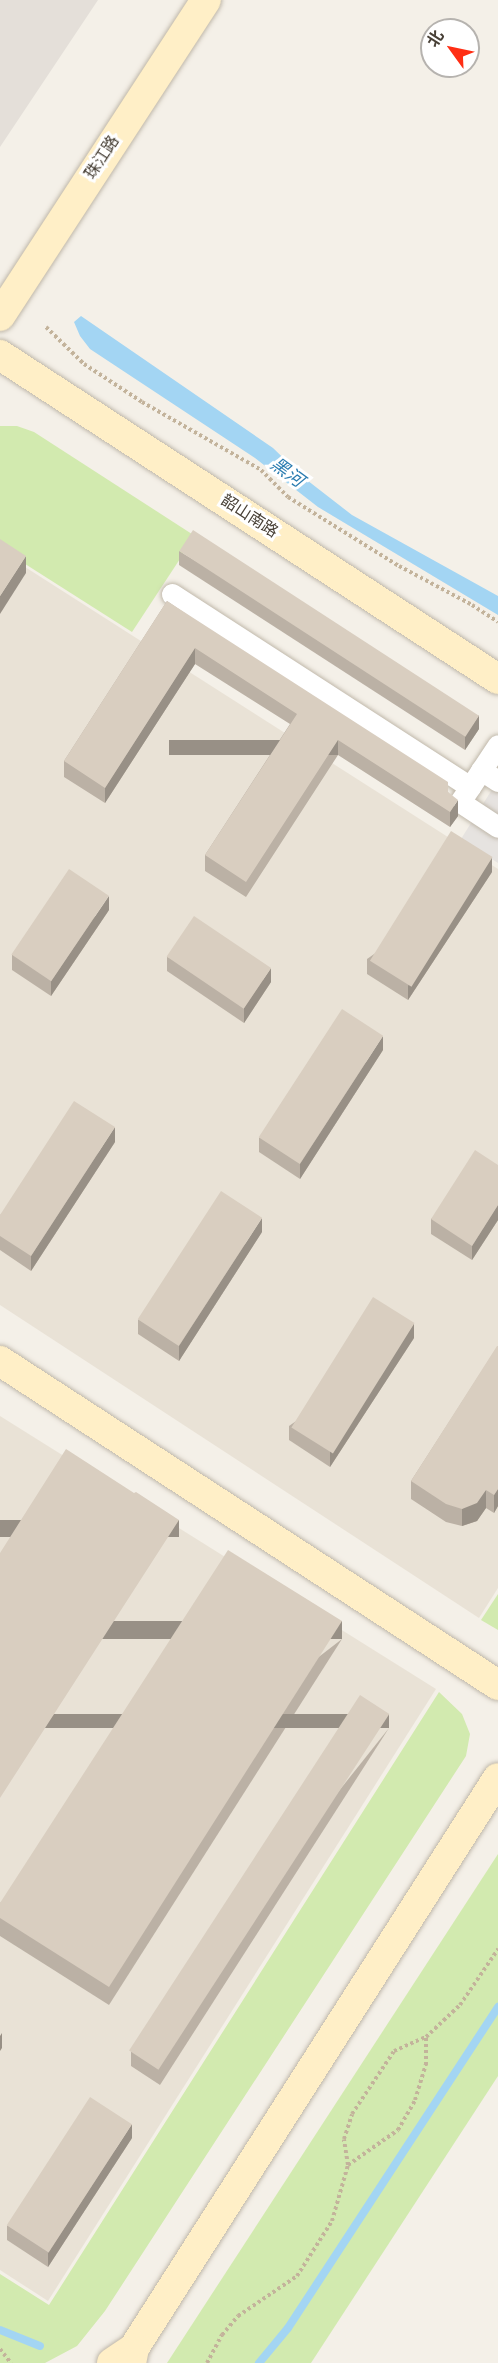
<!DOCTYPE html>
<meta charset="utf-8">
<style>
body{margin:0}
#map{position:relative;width:498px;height:2363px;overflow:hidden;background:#f4f0e8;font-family:Overpass,"Noto Sans SC",sans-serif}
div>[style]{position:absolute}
.residential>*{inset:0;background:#e9e2d6}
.industrial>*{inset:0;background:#e4dfd9}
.green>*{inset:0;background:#d2eaaf}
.parking>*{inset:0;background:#e6e3e0}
.water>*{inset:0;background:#a3d5f3}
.stream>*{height:8px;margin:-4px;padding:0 4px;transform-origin:4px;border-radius:4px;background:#a3d5f3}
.path>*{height:4px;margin-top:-2px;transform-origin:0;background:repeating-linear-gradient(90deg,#c3b39b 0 3px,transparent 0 6px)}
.roads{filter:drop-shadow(0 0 2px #c0b8aa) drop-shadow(0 0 2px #c0b8aa)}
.street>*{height:21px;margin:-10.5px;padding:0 10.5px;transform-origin:10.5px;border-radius:10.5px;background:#fff}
.secondary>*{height:30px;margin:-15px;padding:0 15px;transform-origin:15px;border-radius:15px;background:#ffefc7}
.wall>*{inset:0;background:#bbb1a5}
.shaded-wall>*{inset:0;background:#989086;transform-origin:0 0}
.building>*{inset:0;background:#d9cec0;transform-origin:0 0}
span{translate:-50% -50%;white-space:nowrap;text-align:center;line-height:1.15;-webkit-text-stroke:6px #fff;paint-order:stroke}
.street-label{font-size:16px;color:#484036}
.water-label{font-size:18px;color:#2a7cb0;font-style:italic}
.north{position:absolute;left:420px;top:18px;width:60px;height:60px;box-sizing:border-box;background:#fff;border:2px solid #b6b3af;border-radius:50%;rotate:303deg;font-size:16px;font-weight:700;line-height:24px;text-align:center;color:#484036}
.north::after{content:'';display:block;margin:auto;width:21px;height:27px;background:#ff2e14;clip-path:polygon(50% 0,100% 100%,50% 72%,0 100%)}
</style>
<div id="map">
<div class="residential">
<div style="clip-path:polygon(0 551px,498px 869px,498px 1588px,479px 1618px,0 1305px)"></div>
<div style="clip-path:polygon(0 1416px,436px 1689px,48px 2301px,0 2270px)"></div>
</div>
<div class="industrial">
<div style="clip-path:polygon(0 0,98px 0,0 147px)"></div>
</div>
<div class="green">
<div style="clip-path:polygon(0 426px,17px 426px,34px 432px,195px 536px,132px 632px,0 548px)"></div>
<div style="clip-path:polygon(498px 1594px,498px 1630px,481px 1620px)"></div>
<div style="clip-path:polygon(439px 1692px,462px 1714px,470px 1734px,466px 1756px,105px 2311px,77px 2346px,45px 2363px,0 2363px,0 2274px,49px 2305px)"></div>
<div style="clip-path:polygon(498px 1854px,498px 2076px,311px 2363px,167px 2363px)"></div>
</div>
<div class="parking">
<div style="clip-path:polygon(498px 780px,498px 863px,461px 839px)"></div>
</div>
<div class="water">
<div style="clip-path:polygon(81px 316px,273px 448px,303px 477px,352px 515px,498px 596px,498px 615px,318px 507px,255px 458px,90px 349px,80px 336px,74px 322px)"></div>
</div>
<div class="stream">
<div style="left:0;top:2330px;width:43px;rotate:21.8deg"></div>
<div style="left:259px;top:2363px;width:45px;rotate:-50.4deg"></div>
<div style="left:288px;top:2328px;width:384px;rotate:-56.8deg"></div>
</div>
<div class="path">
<div style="left:46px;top:327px;width:53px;rotate:44.2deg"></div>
<div style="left:84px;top:364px;width:69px;rotate:33.2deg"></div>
<div style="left:142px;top:402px;width:137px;rotate:29.7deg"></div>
<div style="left:261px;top:470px;width:38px;rotate:45deg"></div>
<div style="left:288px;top:497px;width:131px;rotate:31.9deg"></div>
<div style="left:399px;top:566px;width:83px;rotate:28.1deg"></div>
<div style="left:472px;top:605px;width:31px;rotate:33deg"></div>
<div style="left:348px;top:2165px;width:26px;rotate:-99deg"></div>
<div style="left:344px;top:2139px;width:26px;rotate:-72deg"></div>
<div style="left:352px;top:2114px;width:76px;rotate:-56.3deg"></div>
<div style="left:394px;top:2051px;width:35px;rotate:-24deg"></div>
<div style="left:0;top:2349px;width:18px;rotate:52deg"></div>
<div style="left:207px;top:2363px;width:32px;rotate:-62deg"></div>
<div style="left:222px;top:2335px;width:25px;rotate:-50deg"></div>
<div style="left:238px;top:2316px;width:71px;rotate:-34.1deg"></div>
<div style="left:297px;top:2276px;width:65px;rotate:-57.5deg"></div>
<div style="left:332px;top:2221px;width:58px;rotate:-74.1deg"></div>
<div style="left:348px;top:2165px;width:61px;rotate:-35deg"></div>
<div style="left:398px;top:2130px;width:34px;rotate:-60deg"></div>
<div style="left:415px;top:2100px;width:37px;rotate:-73deg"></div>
<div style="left:426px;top:2065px;width:28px;rotate:-90deg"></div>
<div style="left:426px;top:2037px;width:47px;rotate:-43.3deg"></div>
<div style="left:460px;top:2005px;width:68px;rotate:-55.8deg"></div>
</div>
<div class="roads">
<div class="street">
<div style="left:172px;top:594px;width:355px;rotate:32.9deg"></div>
<div style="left:470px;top:787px;width:50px;rotate:-56.3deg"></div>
<div style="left:481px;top:770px;width:20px;rotate:33deg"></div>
<div style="left:470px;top:787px;width:18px;rotate:124deg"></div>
<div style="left:460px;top:802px;width:45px;rotate:33.3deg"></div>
</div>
<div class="secondary">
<div style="left:0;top:316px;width:377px;rotate:-56.9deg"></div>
<div style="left:0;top:355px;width:594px;rotate:33.05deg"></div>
<div style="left:0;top:1361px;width:594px;rotate:33.05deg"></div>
<div style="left:134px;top:2348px;width:676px;rotate:-57.44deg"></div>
<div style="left:112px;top:2363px;width:27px;rotate:-34deg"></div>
<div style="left:134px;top:2348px;width:15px;rotate:101deg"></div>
</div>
</div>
<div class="wall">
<div style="clip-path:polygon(179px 551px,479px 729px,465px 750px,179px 565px)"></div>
<div style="clip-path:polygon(167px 601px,448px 792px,458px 816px,450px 827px,338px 755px,246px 897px,205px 871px,205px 855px,290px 724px,195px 664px,105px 803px,64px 777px,64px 761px)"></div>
<div style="clip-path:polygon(492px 872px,408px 1000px,367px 974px,367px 959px)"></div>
<div style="clip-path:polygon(109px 910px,51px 996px,12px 970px,12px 955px)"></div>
<div style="clip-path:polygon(167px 957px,271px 982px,244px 1023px,167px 971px)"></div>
<div style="clip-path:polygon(383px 1050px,300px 1179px,259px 1152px,259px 1138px)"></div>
<div style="clip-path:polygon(115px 1142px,31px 1271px,0 1250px,0 1215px)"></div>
<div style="clip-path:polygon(498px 1165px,498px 1220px,472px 1260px,431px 1234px,431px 1219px)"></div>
<div style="clip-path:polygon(262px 1232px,179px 1361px,138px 1334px,138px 1320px)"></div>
<div style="clip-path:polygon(414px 1338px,330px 1467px,289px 1440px,289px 1426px)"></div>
<div style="clip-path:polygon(498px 1346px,498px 1506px,494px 1513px,486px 1508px,477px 1521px,462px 1526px,446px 1522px,411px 1499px,411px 1481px)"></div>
<div style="clip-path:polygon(342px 1639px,109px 2005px,0 1936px,0 1903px)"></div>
<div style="clip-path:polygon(389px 1728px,160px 2085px,131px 2066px,131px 2052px)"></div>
<div style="clip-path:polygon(132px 2138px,48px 2267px,7px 2240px,7px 2226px)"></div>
</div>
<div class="shaded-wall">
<div style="clip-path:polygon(26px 556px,26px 573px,0 614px,0 596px)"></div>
<div style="clip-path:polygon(195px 648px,195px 664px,105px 803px,105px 788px)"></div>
<div style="clip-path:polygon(479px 715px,479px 729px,465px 750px,465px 736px)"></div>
<div style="left:338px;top:740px;width:15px;height:169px;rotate:90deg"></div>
<div style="clip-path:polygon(458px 800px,458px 816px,450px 827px,450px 812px)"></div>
<div style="clip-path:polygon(492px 857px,492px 872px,408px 1000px,408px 986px)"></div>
<div style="clip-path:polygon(109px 896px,109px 910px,51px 996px,51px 981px)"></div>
<div style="clip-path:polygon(271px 968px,271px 982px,244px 1023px,244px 1008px)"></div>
<div style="clip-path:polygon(383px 1036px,383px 1050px,300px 1179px,300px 1164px)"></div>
<div style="clip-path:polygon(115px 1127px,115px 1142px,31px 1271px,31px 1256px)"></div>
<div style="clip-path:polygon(498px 1205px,498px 1220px,472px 1260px,472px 1246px)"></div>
<div style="clip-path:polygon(262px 1218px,262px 1232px,179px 1361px,179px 1346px)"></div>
<div style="clip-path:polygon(414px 1323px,414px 1338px,330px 1467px,330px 1452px)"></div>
<div style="clip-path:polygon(498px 1489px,498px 1506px,494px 1513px,494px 1495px)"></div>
<div style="clip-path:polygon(486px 1490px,486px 1508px,477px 1521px,462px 1526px,462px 1509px)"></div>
<div style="left:179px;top:1520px;width:17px;height:331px;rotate:90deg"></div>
<div style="left:342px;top:1621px;width:18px;height:434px;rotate:90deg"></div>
<div style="left:389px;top:1714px;width:14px;height:424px;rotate:90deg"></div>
<div style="clip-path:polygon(2px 2033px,2px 2048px,0 2051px,0 2036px)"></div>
<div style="clip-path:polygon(132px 2124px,132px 2138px,48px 2267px,48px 2253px)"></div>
</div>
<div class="building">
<div style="left:193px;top:530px;width:341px;height:25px;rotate:33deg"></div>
<div style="clip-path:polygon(0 539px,26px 556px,0 596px)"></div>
<div style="clip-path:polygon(167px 601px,448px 782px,448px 792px,458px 800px,450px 812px,338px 740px,246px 882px,205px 855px,297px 714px,195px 648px,105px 788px,64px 761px)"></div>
<div style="left:451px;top:831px;width:49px;height:153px;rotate:32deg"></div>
<div style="left:69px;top:869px;width:48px;height:103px;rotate:34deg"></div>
<div style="left:194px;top:916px;width:93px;height:49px;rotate:34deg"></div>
<div style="left:342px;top:1009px;width:49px;height:153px;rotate:33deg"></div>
<div style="clip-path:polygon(74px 1101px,115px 1127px,31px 1256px,0 1236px,0 1215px)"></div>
<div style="clip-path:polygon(475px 1150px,498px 1165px,498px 1205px,472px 1246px,431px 1219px)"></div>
<div style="left:221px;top:1191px;width:49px;height:153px;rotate:33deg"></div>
<div style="left:373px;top:1297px;width:49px;height:154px;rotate:32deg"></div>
<div style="clip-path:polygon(497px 1346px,498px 1346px,498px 1489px,494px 1495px,486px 1490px,477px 1503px,462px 1509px,446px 1504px,411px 1481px)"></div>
<div style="clip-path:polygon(66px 1449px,134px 1493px,136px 1492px,179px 1520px,0 1798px,0 1553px)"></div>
<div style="clip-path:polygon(228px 1550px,342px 1621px,109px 1987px,0 1918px,0 1903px)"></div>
<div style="left:360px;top:1695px;width:35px;height:424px;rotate:33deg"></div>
<div style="left:90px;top:2097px;width:50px;height:153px;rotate:33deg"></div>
</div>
<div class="street-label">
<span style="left:103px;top:158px;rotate:-57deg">珠江路</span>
<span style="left:249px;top:517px;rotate:33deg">韶山南路</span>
</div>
<div class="water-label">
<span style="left:286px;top:474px;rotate:36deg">黑河</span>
</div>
<div class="north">北</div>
</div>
